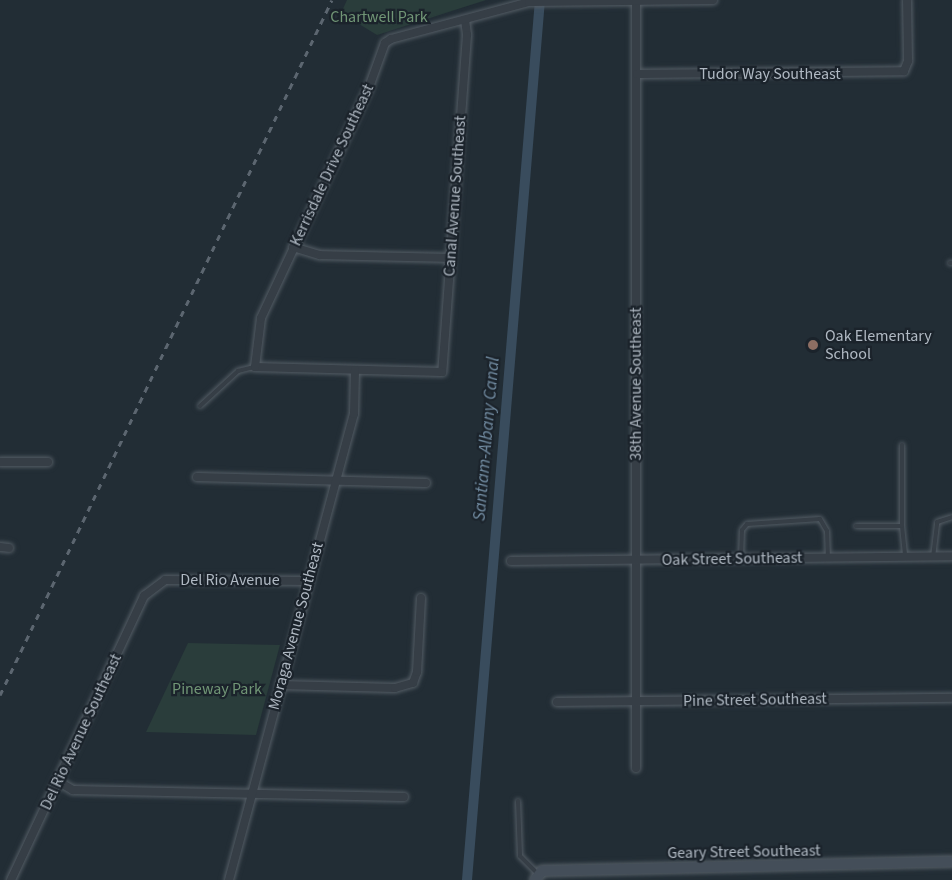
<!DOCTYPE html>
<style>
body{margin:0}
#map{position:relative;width:952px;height:880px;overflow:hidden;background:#222d35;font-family:"Source Sans 3",sans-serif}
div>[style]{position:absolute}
.green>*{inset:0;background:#2a3d3b}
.canal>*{height:10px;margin:-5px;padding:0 5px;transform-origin:5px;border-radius:5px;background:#394c5d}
.roads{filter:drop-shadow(0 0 2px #535c64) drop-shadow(0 0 2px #535c64)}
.lane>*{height:4px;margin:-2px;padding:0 2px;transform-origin:2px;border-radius:2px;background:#363e46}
.street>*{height:8px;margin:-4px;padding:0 4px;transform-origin:4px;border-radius:4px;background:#363e46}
.secondary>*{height:10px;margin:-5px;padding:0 5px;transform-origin:5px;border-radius:5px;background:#444e59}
.rail>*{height:3px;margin-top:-1.5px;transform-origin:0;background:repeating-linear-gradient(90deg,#5c6670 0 6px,transparent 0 12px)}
.dots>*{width:16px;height:16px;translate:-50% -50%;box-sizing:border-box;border:3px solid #1b232b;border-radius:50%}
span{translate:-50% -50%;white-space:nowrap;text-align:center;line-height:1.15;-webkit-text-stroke:4.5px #1b232b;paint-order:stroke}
.park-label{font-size:16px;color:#719676}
.street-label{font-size:16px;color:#b0b9c3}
.poi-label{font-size:16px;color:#b0b9c3}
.left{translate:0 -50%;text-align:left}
.water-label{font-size:18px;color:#738da3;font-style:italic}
</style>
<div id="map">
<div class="green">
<div style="clip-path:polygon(347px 0,486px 0,377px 35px,341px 13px)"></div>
<div style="clip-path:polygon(188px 643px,280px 645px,256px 735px,146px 732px)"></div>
</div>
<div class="canal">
<div style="left:467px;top:880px;width:883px;rotate:-85.26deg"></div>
</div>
<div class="roads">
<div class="lane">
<div style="left:950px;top:263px;width:2px"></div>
<div style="left:200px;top:406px;width:52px;rotate:-42.6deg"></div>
<div style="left:238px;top:371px;width:16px;rotate:-14deg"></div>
<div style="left:856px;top:526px;width:46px"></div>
<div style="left:902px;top:526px;width:31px;rotate:84deg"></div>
<div style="left:902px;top:526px;width:81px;rotate:-90deg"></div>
<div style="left:933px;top:557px;width:35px;rotate:-83deg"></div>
<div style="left:937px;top:522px;width:16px;rotate:-18deg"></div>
<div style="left:741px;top:558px;width:28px;rotate:-88deg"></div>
<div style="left:742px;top:530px;width:8px;rotate:-50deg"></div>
<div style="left:747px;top:524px;width:73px;rotate:-3.9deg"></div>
<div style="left:820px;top:519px;width:14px;rotate:60deg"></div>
<div style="left:827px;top:531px;width:26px;rotate:88deg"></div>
<div style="left:518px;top:801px;width:55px;rotate:87.9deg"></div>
<div style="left:520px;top:856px;width:24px;rotate:45deg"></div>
</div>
<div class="street">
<div style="left:636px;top:0;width:768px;rotate:90deg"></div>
<div style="left:465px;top:20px;width:15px;rotate:82deg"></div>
<div style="left:467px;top:35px;width:338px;rotate:94.2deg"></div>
<div style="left:442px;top:372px;width:187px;rotate:-178.5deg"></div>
<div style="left:255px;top:367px;width:49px;rotate:-83deg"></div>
<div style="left:261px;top:318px;width:252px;rotate:-64.9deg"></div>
<div style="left:368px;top:90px;width:50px;rotate:-70.1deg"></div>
<div style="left:385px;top:43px;width:7px;rotate:-34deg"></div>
<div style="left:391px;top:39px;width:143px;rotate:-15deg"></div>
<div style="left:529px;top:2px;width:184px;rotate:-0.6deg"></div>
<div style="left:637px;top:74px;width:267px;rotate:-0.6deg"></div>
<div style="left:904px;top:71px;width:11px;rotate:-68deg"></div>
<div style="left:908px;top:61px;width:61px;rotate:-90.9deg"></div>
<div style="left:293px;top:247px;width:28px;rotate:17deg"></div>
<div style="left:320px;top:255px;width:130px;rotate:1.3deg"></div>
<div style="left:0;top:462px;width:48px"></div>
<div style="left:197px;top:477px;width:229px;rotate:1.5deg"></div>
<div style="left:0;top:547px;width:9px;rotate:6deg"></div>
<div style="left:511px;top:561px;width:441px;rotate:-0.6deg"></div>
<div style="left:280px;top:685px;width:115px;rotate:1.5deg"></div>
<div style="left:395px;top:688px;width:19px;rotate:-16deg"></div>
<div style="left:413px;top:683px;width:12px;rotate:-70deg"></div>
<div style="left:417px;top:672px;width:74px;rotate:-86.9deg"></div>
<div style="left:557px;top:702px;width:395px;rotate:-0.6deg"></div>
<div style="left:59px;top:782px;width:16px;rotate:30deg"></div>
<div style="left:73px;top:790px;width:331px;rotate:1.2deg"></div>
<div style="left:11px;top:880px;width:314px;rotate:-64.9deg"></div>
<div style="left:144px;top:596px;width:26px;rotate:-37deg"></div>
<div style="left:165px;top:580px;width:143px;rotate:0.4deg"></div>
<div style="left:229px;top:880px;width:482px;rotate:-75deg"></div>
<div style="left:354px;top:414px;width:44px;rotate:-88.7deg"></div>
</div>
<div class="secondary">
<div style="left:535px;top:880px;width:11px;rotate:-52deg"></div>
<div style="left:542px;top:871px;width:410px;rotate:-1.3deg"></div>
</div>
</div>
<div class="rail">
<div style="left:0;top:695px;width:770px;rotate:-64.47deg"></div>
</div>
<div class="dots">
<div style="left:813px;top:345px;background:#8d6e63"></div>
</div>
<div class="park-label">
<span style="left:379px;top:17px">Chartwell Park</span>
<span style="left:217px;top:689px">Pineway Park</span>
</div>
<div class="street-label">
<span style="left:770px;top:74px">Tudor Way Southeast</span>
<span style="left:332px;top:165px;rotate:-65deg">Kerrisdale Drive Southeast</span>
<span style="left:455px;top:196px;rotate:-86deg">Canal Avenue Southeast</span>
<span style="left:636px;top:384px;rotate:-90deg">38th Avenue Southeast</span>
<span style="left:732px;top:559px;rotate:-1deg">Oak Street Southeast</span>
<span style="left:230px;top:580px">Del Rio Avenue</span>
<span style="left:296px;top:626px;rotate:-75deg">Moraga Avenue Southeast</span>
<span style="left:755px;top:700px;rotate:-1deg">Pine Street Southeast</span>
<span style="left:81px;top:732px;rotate:-65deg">Del Rio Avenue Southeast</span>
<span style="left:744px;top:852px;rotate:-1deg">Geary Street Southeast</span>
</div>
<div class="poi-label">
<span class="left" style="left:825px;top:345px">Oak Elementary<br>School</span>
</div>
<div class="water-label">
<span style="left:487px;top:439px;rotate:-85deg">Santiam-Albany Canal</span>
</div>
</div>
